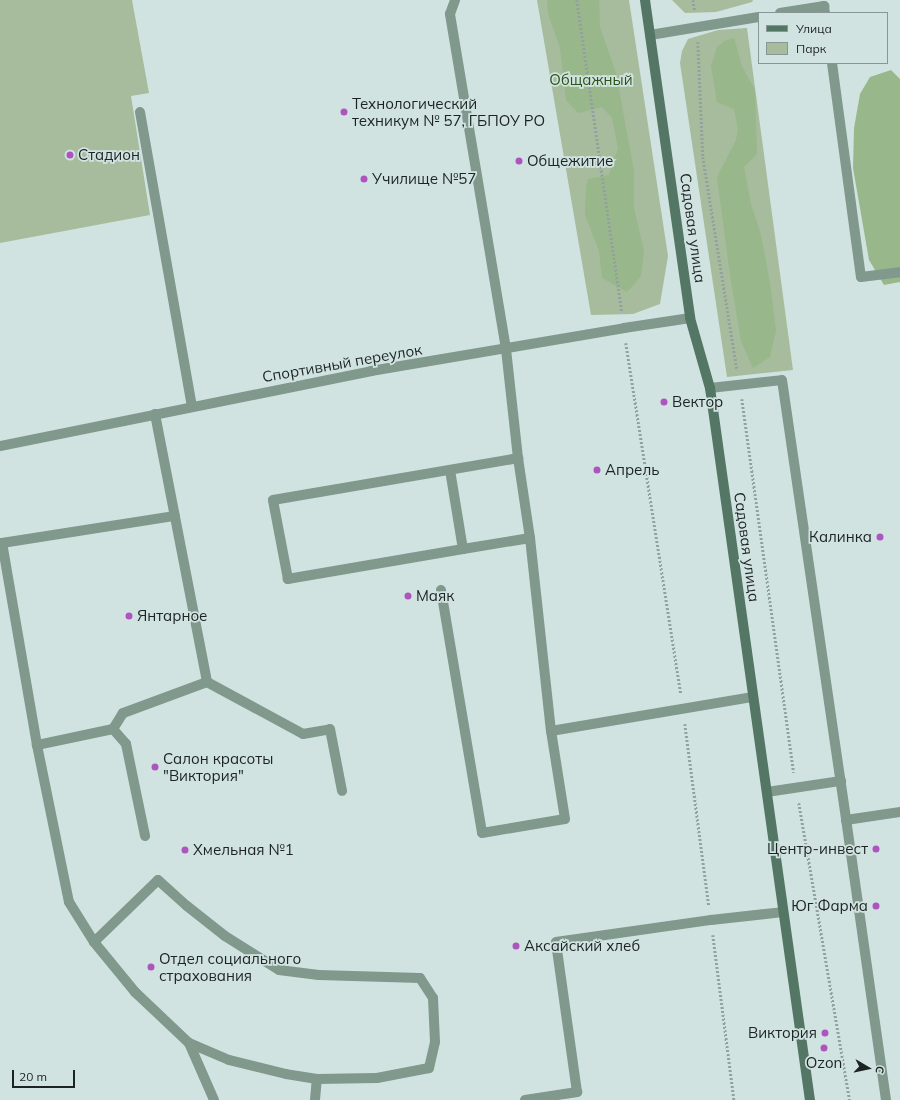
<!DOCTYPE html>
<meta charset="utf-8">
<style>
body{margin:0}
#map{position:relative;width:900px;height:1100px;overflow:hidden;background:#d0e3e1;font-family:Mulish,sans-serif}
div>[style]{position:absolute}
.green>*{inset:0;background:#a6bc9d}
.forest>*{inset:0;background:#98b78a}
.path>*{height:2.5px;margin-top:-1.25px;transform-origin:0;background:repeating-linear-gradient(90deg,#92a1a0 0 2px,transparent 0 4px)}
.lane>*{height:10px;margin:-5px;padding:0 5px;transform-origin:5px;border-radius:5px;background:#81988c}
.street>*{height:10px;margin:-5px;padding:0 5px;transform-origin:5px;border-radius:5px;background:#81988c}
.secondary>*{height:10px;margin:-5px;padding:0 5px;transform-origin:5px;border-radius:5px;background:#537665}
.dots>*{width:11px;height:11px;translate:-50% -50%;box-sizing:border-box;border:2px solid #d0e3e1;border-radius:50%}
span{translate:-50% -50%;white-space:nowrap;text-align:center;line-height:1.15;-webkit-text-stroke:3.5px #d0e3e1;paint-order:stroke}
.park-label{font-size:15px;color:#2c5416}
.poi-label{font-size:15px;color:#1c2322}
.left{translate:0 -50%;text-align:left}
.right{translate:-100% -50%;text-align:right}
.street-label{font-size:15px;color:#1c2322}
.legend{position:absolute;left:758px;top:12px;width:130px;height:52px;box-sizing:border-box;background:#d0e3e1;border:1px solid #889695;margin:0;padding:5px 7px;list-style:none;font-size:12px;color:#1c2322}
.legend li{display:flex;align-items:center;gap:8px;height:20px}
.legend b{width:20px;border:1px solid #889695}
.north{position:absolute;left:848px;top:1048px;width:40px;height:40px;-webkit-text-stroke:3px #d0e3e1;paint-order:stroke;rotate:99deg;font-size:11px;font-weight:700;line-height:16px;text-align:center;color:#1c2322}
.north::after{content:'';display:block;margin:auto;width:14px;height:18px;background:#1c2322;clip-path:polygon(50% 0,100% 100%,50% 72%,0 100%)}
.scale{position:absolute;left:12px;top:1070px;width:63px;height:18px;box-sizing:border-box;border:2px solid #1c2322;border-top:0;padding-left:5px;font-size:12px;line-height:14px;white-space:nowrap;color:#1c2322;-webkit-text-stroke:3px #d0e3e1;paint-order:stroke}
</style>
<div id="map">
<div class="green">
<div style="clip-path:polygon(0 0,132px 0,149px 93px,131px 96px,150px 215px,0 243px)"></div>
<div style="clip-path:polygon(537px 0,629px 0,668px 256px,660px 304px,633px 314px,591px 315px)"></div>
<div style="clip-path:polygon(672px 0,753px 0,752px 2px,716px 12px,685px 13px)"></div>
<div style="clip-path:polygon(747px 28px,793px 370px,727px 377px,680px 63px,682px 51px,688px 39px,718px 30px)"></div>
</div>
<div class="forest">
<div style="clip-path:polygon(547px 0,599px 0,600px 27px,616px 73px,634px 171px,634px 208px,644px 251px,641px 276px,627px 292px,602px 278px,599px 251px,585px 215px,586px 186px,588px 179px,609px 175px,618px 148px,612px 118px,602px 107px,578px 113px,566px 100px,560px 48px,548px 14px)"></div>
<div style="clip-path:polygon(734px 38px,742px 66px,755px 90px,757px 154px,744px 167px,751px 204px,761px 235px,770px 283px,776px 331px,770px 357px,753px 368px,741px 341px,730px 275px,717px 177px,736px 140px,738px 129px,734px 109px,717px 102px,711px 66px,717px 47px,726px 40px)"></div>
<div style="clip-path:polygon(891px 70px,900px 79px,900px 282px,884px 285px,869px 260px,853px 168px,854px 128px,860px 94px,870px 77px)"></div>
</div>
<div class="path">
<div style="left:577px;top:0;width:315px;rotate:81.8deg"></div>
<div style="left:693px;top:0;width:11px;rotate:80deg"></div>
<div style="left:698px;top:42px;width:115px;rotate:87.5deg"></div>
<div style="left:703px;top:157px;width:216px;rotate:80.9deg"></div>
<div style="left:626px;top:343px;width:355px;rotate:81.1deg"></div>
<div style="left:742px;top:399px;width:377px;rotate:82.1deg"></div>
<div style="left:685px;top:724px;width:184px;rotate:82.5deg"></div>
<div style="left:799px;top:803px;width:301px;rotate:80.3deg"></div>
<div style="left:713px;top:935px;width:166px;rotate:82.7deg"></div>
</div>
<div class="lane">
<div style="left:780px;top:13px;width:45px;rotate:-9deg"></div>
<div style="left:824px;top:6px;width:7px;rotate:82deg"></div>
<div style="left:650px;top:35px;width:110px;rotate:-9.4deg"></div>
<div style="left:832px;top:63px;width:216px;rotate:82.3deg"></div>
<div style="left:861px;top:277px;width:39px;rotate:-7deg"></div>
<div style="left:140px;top:112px;width:299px;rotate:80deg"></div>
<div style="left:710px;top:388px;width:72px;rotate:-6.3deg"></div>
<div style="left:782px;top:380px;width:445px;rotate:81.7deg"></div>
<div style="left:155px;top:414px;width:273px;rotate:79deg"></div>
<div style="left:207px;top:682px;width:109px;rotate:28.4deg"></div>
<div style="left:303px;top:734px;width:27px;rotate:-10deg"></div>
<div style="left:330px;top:729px;width:63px;rotate:79deg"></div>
<div style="left:518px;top:458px;width:81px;rotate:81.5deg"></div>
<div style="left:530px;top:538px;width:194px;rotate:83.8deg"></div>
<div style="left:450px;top:470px;width:80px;rotate:80.7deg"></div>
<div style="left:463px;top:549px;width:178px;rotate:170.3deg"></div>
<div style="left:288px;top:579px;width:80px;rotate:-100.8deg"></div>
<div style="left:273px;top:500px;width:249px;rotate:-9.7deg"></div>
<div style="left:518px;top:458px;width:110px;rotate:-96.3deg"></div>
<div style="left:506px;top:349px;width:340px;rotate:-99.5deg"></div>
<div style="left:450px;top:14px;width:15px;rotate:-70deg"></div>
<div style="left:463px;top:549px;width:68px;rotate:-9.3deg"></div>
<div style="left:441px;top:590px;width:246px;rotate:80.4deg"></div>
<div style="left:482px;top:833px;width:84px;rotate:-9.6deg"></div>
<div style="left:565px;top:819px;width:89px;rotate:-99deg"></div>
<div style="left:551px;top:731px;width:205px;rotate:-9.6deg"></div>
<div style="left:207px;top:682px;width:90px;rotate:159.7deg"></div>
<div style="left:123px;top:713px;width:19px;rotate:122deg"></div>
<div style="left:113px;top:729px;width:78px;rotate:168.1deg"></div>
<div style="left:37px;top:745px;width:160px;rotate:78.5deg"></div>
<div style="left:69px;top:902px;width:47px;rotate:58deg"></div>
<div style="left:94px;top:942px;width:65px;rotate:50.6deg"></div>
<div style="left:135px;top:992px;width:74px;rotate:43.4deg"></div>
<div style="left:189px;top:1043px;width:62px;rotate:66.3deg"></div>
<div style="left:113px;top:729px;width:20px;rotate:49deg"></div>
<div style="left:126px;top:744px;width:94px;rotate:78.3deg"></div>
<div style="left:37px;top:745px;width:205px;rotate:-99.8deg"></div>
<div style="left:2px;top:543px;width:175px;rotate:-8.9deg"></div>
<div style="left:767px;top:792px;width:75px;rotate:-8.5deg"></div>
<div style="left:94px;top:942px;width:89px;rotate:-44.1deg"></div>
<div style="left:158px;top:880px;width:39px;rotate:42deg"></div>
<div style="left:187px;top:906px;width:48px;rotate:38.3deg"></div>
<div style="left:225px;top:936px;width:64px;rotate:32.2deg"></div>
<div style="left:279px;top:970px;width:40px;rotate:7.1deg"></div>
<div style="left:319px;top:975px;width:101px;rotate:1.7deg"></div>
<div style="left:420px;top:978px;width:24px;rotate:57deg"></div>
<div style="left:433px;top:998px;width:44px;rotate:87.4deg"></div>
<div style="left:435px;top:1042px;width:27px;rotate:103deg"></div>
<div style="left:429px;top:1068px;width:53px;rotate:169.1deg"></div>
<div style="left:377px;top:1078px;width:60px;rotate:179deg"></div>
<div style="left:317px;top:1079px;width:31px;rotate:-171deg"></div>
<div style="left:286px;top:1074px;width:59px;rotate:-166.2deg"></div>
<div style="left:229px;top:1060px;width:43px;rotate:-157deg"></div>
<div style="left:315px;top:1100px;width:21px;rotate:-85deg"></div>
<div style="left:525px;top:1100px;width:53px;rotate:-8.7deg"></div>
<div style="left:577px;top:1092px;width:151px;rotate:-98deg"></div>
<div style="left:556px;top:942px;width:157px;rotate:-8.1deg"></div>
<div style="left:711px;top:920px;width:72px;rotate:-6.3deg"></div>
<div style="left:886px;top:1100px;width:283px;rotate:-98.1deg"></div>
<div style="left:846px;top:820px;width:55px;rotate:-8.4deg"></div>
</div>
<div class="street">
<div style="left:0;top:446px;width:379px;rotate:-11.4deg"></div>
<div style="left:371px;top:371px;width:257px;rotate:-9.6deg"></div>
<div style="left:624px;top:328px;width:67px;rotate:-8.6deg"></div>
</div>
<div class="secondary">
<div style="left:645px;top:0;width:321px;rotate:81.9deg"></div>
<div style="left:690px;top:318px;width:73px;rotate:74.1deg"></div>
<div style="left:710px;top:388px;width:719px;rotate:82.01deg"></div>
</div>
<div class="dots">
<div style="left:344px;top:112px;background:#ad54c0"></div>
<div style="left:70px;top:155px;background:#ad54c0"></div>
<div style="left:519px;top:161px;background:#ad54c0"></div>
<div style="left:364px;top:179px;background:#ad54c0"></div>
<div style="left:664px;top:402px;background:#ad54c0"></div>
<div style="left:597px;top:470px;background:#ad54c0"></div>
<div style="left:880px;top:537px;background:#ad54c0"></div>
<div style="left:408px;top:596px;background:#ad54c0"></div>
<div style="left:129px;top:616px;background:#ad54c0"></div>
<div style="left:155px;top:767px;background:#ad54c0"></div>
<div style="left:876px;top:849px;background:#ad54c0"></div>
<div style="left:185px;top:850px;background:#ad54c0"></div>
<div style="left:876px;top:906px;background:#ad54c0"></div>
<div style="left:516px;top:946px;background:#ad54c0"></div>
<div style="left:151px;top:967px;background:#ad54c0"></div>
<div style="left:825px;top:1033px;background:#ad54c0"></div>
<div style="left:824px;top:1048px;background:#ad54c0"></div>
</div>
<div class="park-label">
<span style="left:591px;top:80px">Общажный</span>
</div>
<div class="poi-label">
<span class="left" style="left:352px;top:112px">Технологический<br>техникум № 57, ГБПОУ РО</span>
<span class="left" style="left:78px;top:155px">Стадион</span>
<span class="left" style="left:527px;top:161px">Общежитие</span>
<span class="left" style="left:372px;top:179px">Училище №57</span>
<span class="left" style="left:672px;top:402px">Вектор</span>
<span class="left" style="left:605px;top:470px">Апрель</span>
<span class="right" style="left:872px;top:537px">Калинка</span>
<span class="left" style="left:416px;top:596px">Маяк</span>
<span class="left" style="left:137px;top:616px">Янтарное</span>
<span class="left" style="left:163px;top:767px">Салон красоты<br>"Виктория"</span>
<span class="right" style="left:868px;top:849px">Центр-инвест</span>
<span class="left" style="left:193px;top:850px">Хмельная №1</span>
<span class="right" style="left:868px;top:906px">Юг Фарма</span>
<span class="left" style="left:524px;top:946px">Аксайский хлеб</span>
<span class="left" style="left:159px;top:967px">Отдел социального<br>страхования</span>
<span class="right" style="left:817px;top:1033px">Виктория</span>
<span style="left:824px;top:1063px">Ozon</span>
</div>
<div class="street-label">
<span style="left:693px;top:228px;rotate:82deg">Садовая улица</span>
<span style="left:342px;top:363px;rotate:-10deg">Спортивный переулок</span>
<span style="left:747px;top:547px;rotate:82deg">Садовая улица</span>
</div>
<ul class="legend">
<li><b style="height:5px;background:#537665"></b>Улица</li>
<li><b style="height:11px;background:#a6bc9d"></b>Парк</li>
</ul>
<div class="north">С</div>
<div class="scale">20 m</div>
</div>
